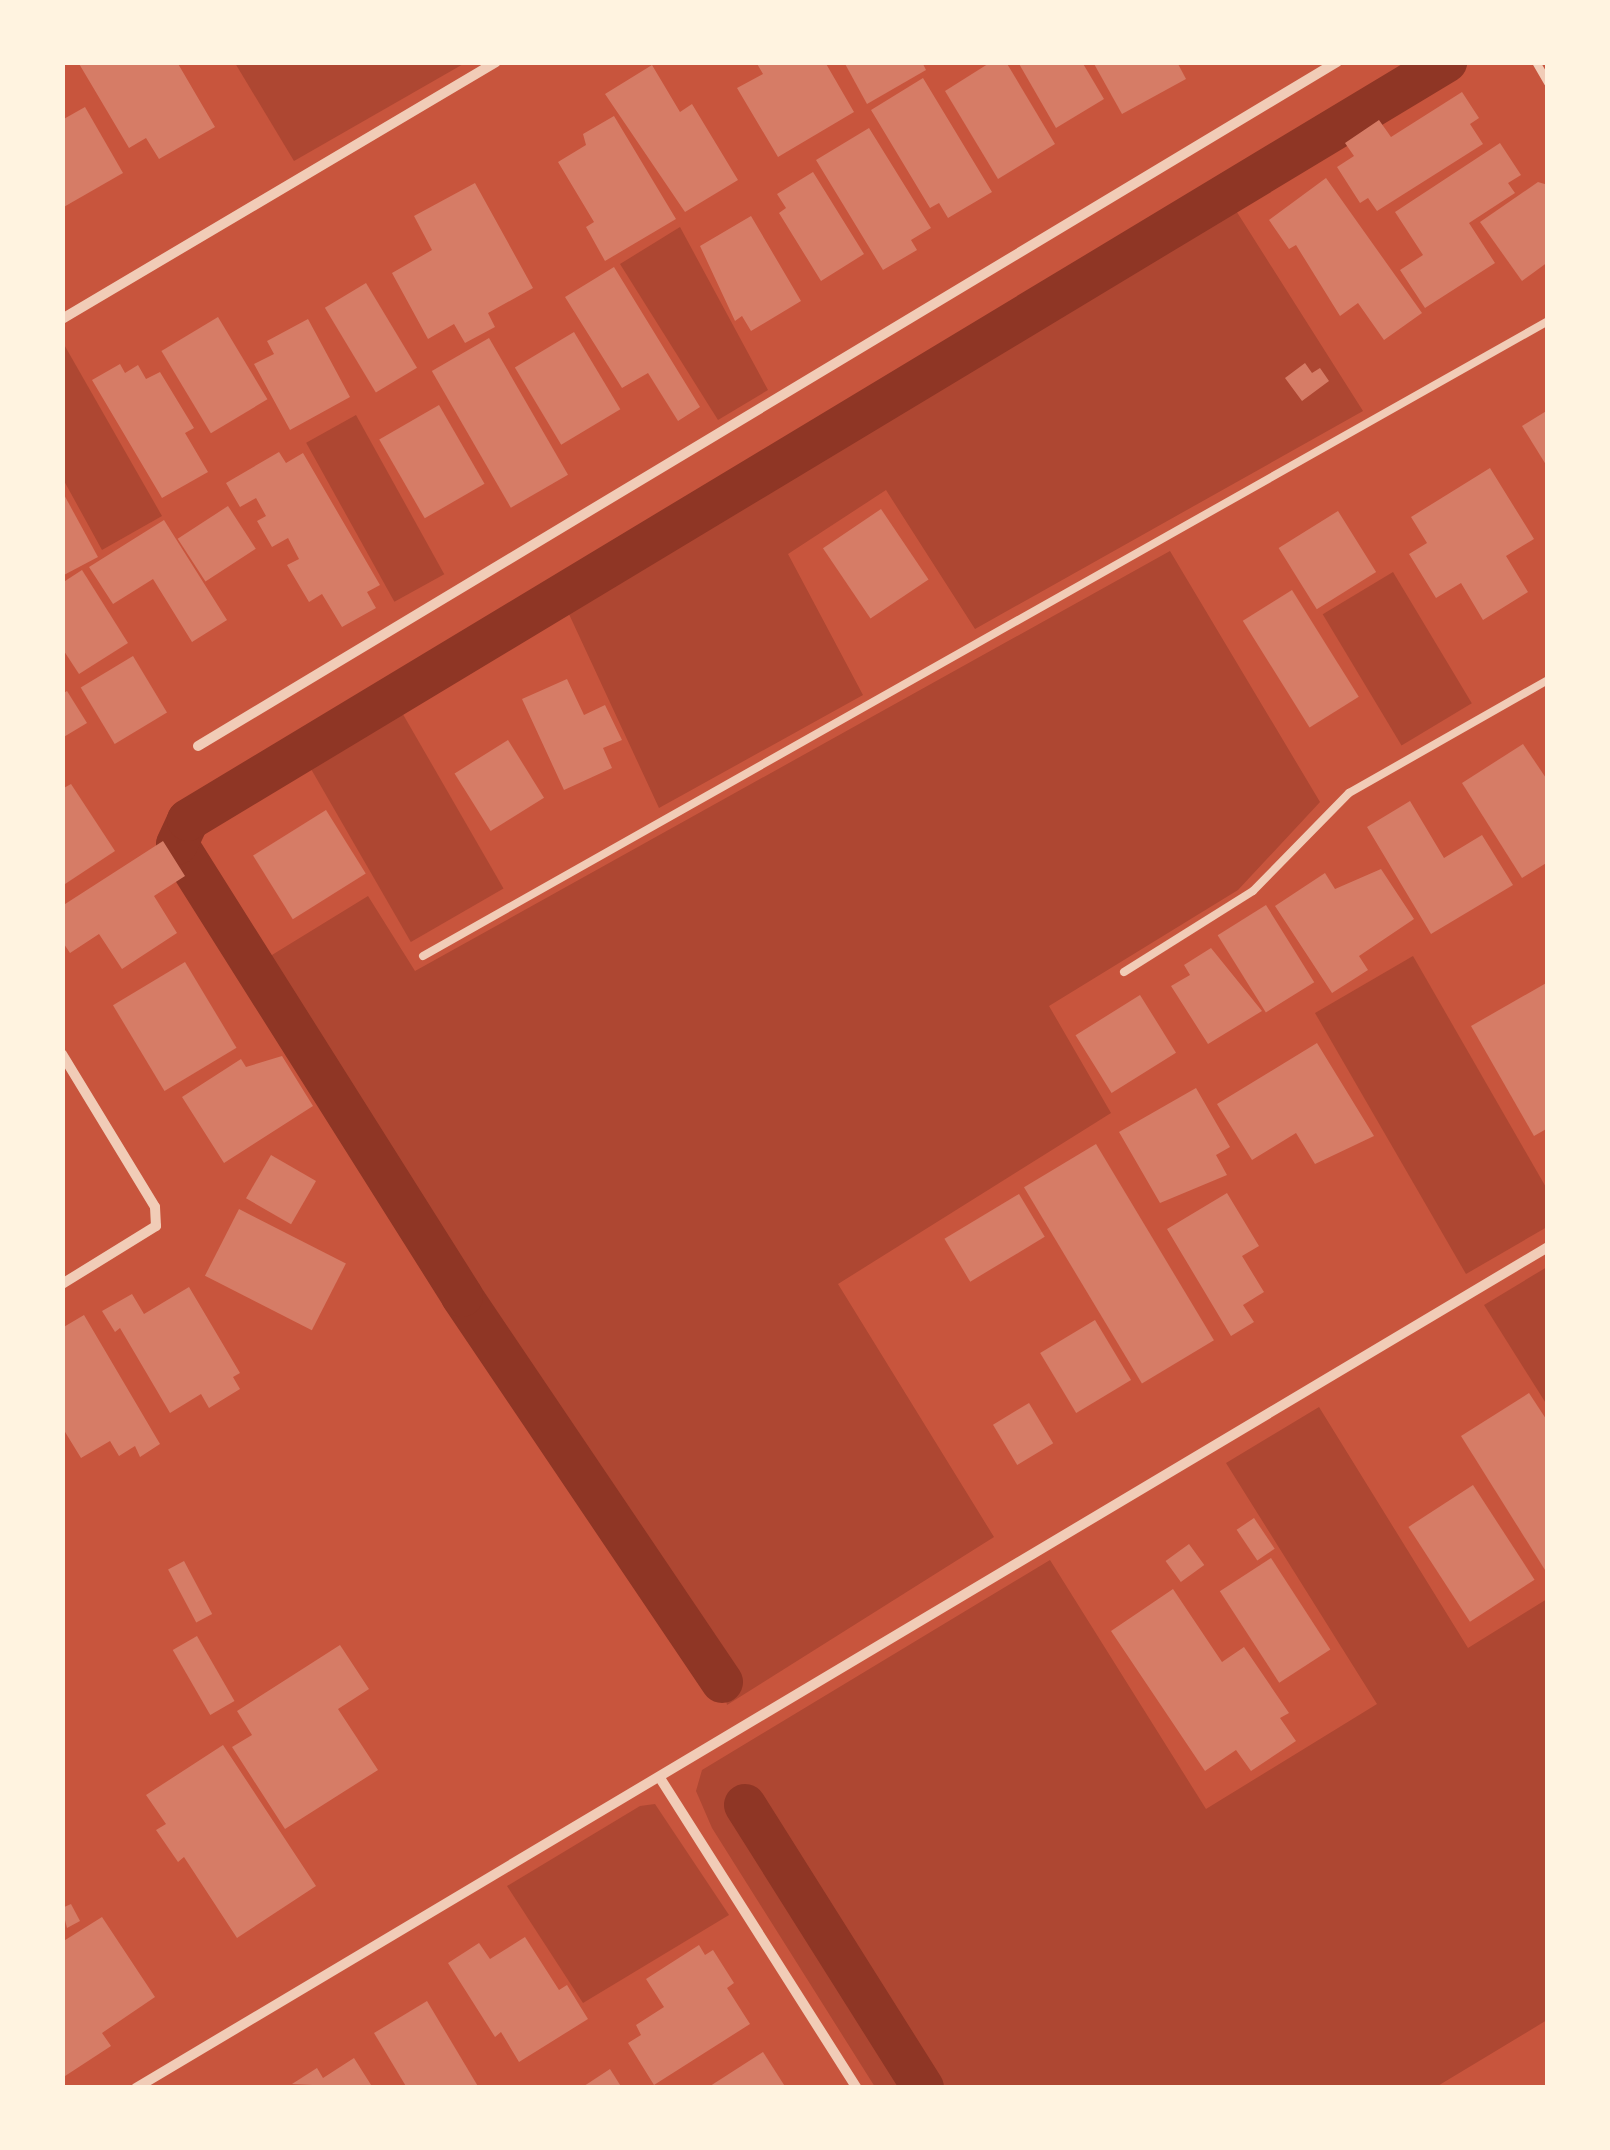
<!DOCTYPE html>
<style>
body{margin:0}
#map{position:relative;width:1610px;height:2150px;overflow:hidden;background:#c8553d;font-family:Roboto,sans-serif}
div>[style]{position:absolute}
.green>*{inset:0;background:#ae4732;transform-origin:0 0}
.canal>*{height:42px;margin:-21px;padding:0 21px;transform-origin:21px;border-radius:21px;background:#8f3625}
.building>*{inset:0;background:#d67c66;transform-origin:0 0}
.service>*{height:8px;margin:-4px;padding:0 4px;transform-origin:4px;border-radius:4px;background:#f1ccb7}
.minor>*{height:10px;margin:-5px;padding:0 5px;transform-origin:5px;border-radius:5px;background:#f1ccb7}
span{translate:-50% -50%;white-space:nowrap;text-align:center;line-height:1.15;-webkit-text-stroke:9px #fff3e0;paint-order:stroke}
.frame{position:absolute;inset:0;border:65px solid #fff3e0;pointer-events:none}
</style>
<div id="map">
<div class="green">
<div style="clip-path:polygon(235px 63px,465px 63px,294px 161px)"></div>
<div style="clip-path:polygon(1228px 198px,1363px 411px,975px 629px,886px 490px,788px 554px,863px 695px,659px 808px,561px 597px)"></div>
<div style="clip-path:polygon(680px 227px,768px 390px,718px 420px,620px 264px)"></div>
<div style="clip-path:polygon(62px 341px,162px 516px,102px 550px,63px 479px)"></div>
<div style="left:356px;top:415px;width:182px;height:57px;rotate:61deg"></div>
<div style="clip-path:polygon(1170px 551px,1320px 802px,1238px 890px,1049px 1006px,1111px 1113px,838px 1284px,994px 1537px,727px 1705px,722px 1681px,462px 1296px,254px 966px,368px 896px,415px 971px)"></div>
<div style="left:1393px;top:572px;width:153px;height:82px;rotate:59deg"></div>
<div style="left:393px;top:697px;width:221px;height:107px;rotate:60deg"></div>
<div style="clip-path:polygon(1413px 956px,1547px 1189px,1547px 1227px,1466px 1274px,1315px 1013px)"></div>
<div style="clip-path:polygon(1547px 1267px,1547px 1405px,1484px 1305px)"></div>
<div style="clip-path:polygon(1319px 1407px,1468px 1648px,1547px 1599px,1547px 2020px,1436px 2087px,875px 2087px,712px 1828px,696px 1791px,702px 1770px,1050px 1560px,1206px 1809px,1377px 1704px,1226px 1463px)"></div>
<div style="clip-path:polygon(655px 1804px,729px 1915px,583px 2003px,507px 1886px,640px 1806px)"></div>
</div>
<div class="canal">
<div style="left:722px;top:1682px;width:465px;rotate:-124deg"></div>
<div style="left:462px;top:1296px;width:534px;rotate:-122.23deg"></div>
<div style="left:177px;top:844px;width:26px;rotate:-65deg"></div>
<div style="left:188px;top:820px;width:1469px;rotate:-31.07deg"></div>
<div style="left:745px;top:1805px;width:334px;rotate:57.8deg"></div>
</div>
<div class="building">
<div style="clip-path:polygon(78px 62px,177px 62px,215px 127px,159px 159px,146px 138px,129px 148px)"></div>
<div style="clip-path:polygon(756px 62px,825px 62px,854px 112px,778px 157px,737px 88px,763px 74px)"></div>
<div style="clip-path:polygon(844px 62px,922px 62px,926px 70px,867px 104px)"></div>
<div style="clip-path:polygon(991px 62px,1006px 62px,1055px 144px,998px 179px,945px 91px)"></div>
<div style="clip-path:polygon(1018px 62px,1082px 62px,1104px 99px,1056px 128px)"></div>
<div style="clip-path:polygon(1093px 62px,1177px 62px,1186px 79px,1122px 114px)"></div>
<div style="clip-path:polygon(652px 65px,680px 112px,692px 104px,738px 180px,685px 212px,605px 94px)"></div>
<div style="clip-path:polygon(923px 78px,992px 192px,948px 218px,939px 203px,930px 208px,871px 110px)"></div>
<div style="clip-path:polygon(1462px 92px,1479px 118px,1470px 124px,1483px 144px,1377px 211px,1368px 198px,1360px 203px,1337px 167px,1354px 156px,1345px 143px,1379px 120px,1391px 137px)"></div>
<div style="clip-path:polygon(85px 107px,123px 173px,62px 208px,62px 120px)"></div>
<div style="clip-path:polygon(614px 116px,676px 219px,605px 261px,586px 227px,594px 222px,558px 162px,586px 145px,583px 134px)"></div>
<div style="clip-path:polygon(869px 128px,931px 228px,911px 240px,917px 250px,883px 270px,816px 160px)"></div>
<div style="clip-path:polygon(1500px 143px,1521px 175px,1508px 183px,1515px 193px,1469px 223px,1495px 263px,1425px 308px,1400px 270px,1423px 255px,1395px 212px)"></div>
<div style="clip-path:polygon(813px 172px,864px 254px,821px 281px,779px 213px,786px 208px,777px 194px)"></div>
<div style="clip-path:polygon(1326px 178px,1422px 313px,1384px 340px,1358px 303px,1340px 316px,1296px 245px,1289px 249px,1269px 220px)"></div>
<div style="clip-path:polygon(1538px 182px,1548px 185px,1548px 262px,1522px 281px,1480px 222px)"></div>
<div style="clip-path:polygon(475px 183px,533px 288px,488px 313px,495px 327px,465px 343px,454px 324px,428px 339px,392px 273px,432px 250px,414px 216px)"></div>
<div style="clip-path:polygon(751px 216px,801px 301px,751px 331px,742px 316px,735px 321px,700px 246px)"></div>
<div style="clip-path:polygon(614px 267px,700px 407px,678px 421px,648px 373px,622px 388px,565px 297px)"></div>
<div style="left:366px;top:283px;width:99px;height:48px;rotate:59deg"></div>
<div style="left:218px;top:317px;width:96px;height:66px;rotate:59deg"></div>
<div style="clip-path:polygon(308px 319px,350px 397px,290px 430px,254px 364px,274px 354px,267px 341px)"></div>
<div style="left:574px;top:332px;width:90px;height:69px;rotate:59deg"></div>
<div style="left:489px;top:338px;width:158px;height:66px;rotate:60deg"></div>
<div style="clip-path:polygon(1305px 363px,1312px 373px,1320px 368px,1329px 381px,1302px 401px,1285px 378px)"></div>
<div style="clip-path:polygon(120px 364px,125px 373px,138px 365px,146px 379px,160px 372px,194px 428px,185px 433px,208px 472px,162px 498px,92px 380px)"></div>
<div style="left:439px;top:405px;width:91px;height:69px;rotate:60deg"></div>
<div style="clip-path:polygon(1548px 410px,1548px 468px,1522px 426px)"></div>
<div style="clip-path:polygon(279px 452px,286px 463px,303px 453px,380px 585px,367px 592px,376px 608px,342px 627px,322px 594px,309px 602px,287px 565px,299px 559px,288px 538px,272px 547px,257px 521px,266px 516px,256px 498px,240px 507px,226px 483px)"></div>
<div style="clip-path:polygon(1490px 468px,1534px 539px,1506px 556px,1528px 592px,1483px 620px,1461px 583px,1436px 598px,1409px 554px,1427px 543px,1411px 517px)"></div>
<div style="clip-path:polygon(62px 491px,98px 557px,62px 576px)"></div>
<div style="left:228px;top:506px;width:51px;height:60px;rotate:57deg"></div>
<div style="left:881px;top:509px;width:85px;height:70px;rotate:56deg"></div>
<div style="left:1338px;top:511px;width:72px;height:70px;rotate:58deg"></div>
<div style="clip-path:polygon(164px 520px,227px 620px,192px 642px,153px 579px,113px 604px,89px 567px)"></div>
<div style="clip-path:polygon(82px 570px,128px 643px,79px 674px,62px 648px,62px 583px)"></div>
<div style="left:1292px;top:590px;width:126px;height:58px;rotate:58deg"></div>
<div style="left:133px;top:656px;width:66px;height:61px;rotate:59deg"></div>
<div style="clip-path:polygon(567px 679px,584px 715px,605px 705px,622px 740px,603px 748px,612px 768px,564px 790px,522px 699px)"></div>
<div style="clip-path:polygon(67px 691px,87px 723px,62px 738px,62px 694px)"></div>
<div style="left:508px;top:740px;width:68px;height:63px;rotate:58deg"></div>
<div style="clip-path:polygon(1523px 744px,1548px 781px,1548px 862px,1522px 878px,1462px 783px)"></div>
<div style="clip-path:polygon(71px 784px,115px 851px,62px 886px,62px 789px)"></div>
<div style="clip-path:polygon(1410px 801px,1444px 858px,1482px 835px,1513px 885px,1431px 934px,1367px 827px)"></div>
<div style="left:326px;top:810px;width:75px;height:86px;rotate:58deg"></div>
<div style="clip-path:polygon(163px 841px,185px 876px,154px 896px,177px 933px,122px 969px,99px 934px,70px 953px,62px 941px,62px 906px)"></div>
<div style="clip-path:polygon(1381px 869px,1414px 919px,1359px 956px,1368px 970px,1332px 993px,1275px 906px,1325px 873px,1335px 889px)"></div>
<div style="left:1266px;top:905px;width:91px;height:57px;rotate:58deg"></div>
<div style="clip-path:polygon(1211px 948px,1262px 1011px,1208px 1044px,1171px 986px,1190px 975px,1184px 965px)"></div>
<div style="left:185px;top:962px;width:100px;height:84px;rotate:59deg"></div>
<div style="clip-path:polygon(1548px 982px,1548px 1128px,1534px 1136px,1471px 1026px)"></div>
<div style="left:1140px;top:995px;width:68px;height:76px;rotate:58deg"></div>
<div style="clip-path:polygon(1317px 1043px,1374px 1136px,1315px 1164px,1296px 1133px,1252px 1160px,1217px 1104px)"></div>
<div style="clip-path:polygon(282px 1056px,313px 1106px,224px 1163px,182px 1097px,241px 1059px,246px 1067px)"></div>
<div style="clip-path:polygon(1196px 1088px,1230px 1147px,1216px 1155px,1227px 1175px,1160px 1203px,1119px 1132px)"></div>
<div style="left:1096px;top:1144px;width:229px;height:84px;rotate:59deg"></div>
<div style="left:271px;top:1155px;width:52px;height:50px;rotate:30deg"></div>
<div style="clip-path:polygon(1227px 1193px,1259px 1246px,1242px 1256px,1264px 1292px,1243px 1305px,1254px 1322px,1231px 1336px,1167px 1229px)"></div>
<div style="left:1019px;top:1194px;width:50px;height:87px;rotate:59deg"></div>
<div style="left:239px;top:1209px;width:120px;height:75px;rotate:27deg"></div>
<div style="clip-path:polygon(189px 1287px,240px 1373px,233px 1377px,240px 1389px,209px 1408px,201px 1394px,170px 1413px,120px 1328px,115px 1332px,102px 1311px,132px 1294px,144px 1314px)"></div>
<div style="clip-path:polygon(84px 1315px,160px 1444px,140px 1457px,135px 1446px,119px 1456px,110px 1441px,81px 1458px,62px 1427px,62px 1328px)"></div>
<div style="left:1095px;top:1320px;width:70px;height:64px;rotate:59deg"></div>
<div style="clip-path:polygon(1529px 1393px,1548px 1422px,1545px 1570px,1461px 1436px)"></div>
<div style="left:1029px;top:1403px;width:47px;height:42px;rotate:59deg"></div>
<div style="left:1473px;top:1485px;width:113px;height:77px;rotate:57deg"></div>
<div style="left:1254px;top:1518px;width:37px;height:21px;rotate:56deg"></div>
<div style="left:1189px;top:1544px;width:26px;height:29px;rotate:54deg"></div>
<div style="left:1271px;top:1558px;width:109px;height:61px;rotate:57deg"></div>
<div style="left:184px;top:1561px;width:60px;height:18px;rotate:62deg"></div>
<div style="clip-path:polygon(1173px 1589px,1222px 1662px,1244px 1647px,1289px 1713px,1280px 1718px,1296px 1741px,1251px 1771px,1236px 1750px,1205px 1771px,1111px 1631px)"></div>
<div style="left:197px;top:1636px;width:75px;height:28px;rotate:60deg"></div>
<div style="clip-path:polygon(340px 1645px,369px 1689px,338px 1709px,378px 1770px,285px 1829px,232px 1747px,252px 1735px,237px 1711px)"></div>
<div style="clip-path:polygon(223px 1745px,316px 1886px,237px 1938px,184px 1857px,178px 1862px,156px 1830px,166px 1824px,146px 1795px)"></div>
<div style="clip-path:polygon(71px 1904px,80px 1921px,67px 1928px,62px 1908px)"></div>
<div style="clip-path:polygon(102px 1917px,155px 1997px,102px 2033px,111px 2046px,62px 2078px,62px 1942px)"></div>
<div style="clip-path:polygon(525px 1937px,559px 1990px,567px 1985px,588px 2019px,519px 2062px,501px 2032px,495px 2037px,448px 1963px,479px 1943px,490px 1959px)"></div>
<div style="clip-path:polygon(699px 1945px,705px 1955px,713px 1950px,734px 1983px,727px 1988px,750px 2024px,654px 2085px,628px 2043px,641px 2035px,636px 2025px,664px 2007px,646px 1979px)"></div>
<div style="clip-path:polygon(427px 2001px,479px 2088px,407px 2088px,374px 2033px)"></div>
<div style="clip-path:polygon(763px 2052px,786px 2088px,707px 2088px)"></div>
<div style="clip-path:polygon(354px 2058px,373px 2088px,292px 2084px,317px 2068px,323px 2078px)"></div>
<div style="clip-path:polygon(610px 2069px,622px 2088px,581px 2088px)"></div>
</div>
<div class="service">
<div style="left:1536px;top:62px;width:24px;rotate:60deg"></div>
<div style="left:423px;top:956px;width:1292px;rotate:-29.44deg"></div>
<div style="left:1124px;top:972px;width:152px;rotate:-32.1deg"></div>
<div style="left:1253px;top:891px;width:137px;rotate:-45.6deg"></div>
<div style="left:1349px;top:793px;width:229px;rotate:-29.6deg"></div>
</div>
<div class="minor">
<div style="left:62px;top:319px;width:504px;rotate:-30.63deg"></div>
<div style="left:198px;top:746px;width:1329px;rotate:-30.99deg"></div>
<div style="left:62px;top:1054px;width:179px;rotate:58.7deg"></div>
<div style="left:155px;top:1207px;width:19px;rotate:87deg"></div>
<div style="left:156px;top:1226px;width:110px;rotate:148.3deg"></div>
<div style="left:660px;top:1778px;width:367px;rotate:57.6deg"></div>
<div style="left:136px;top:2088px;width:1643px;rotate:-30.78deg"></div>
</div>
<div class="frame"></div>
</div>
